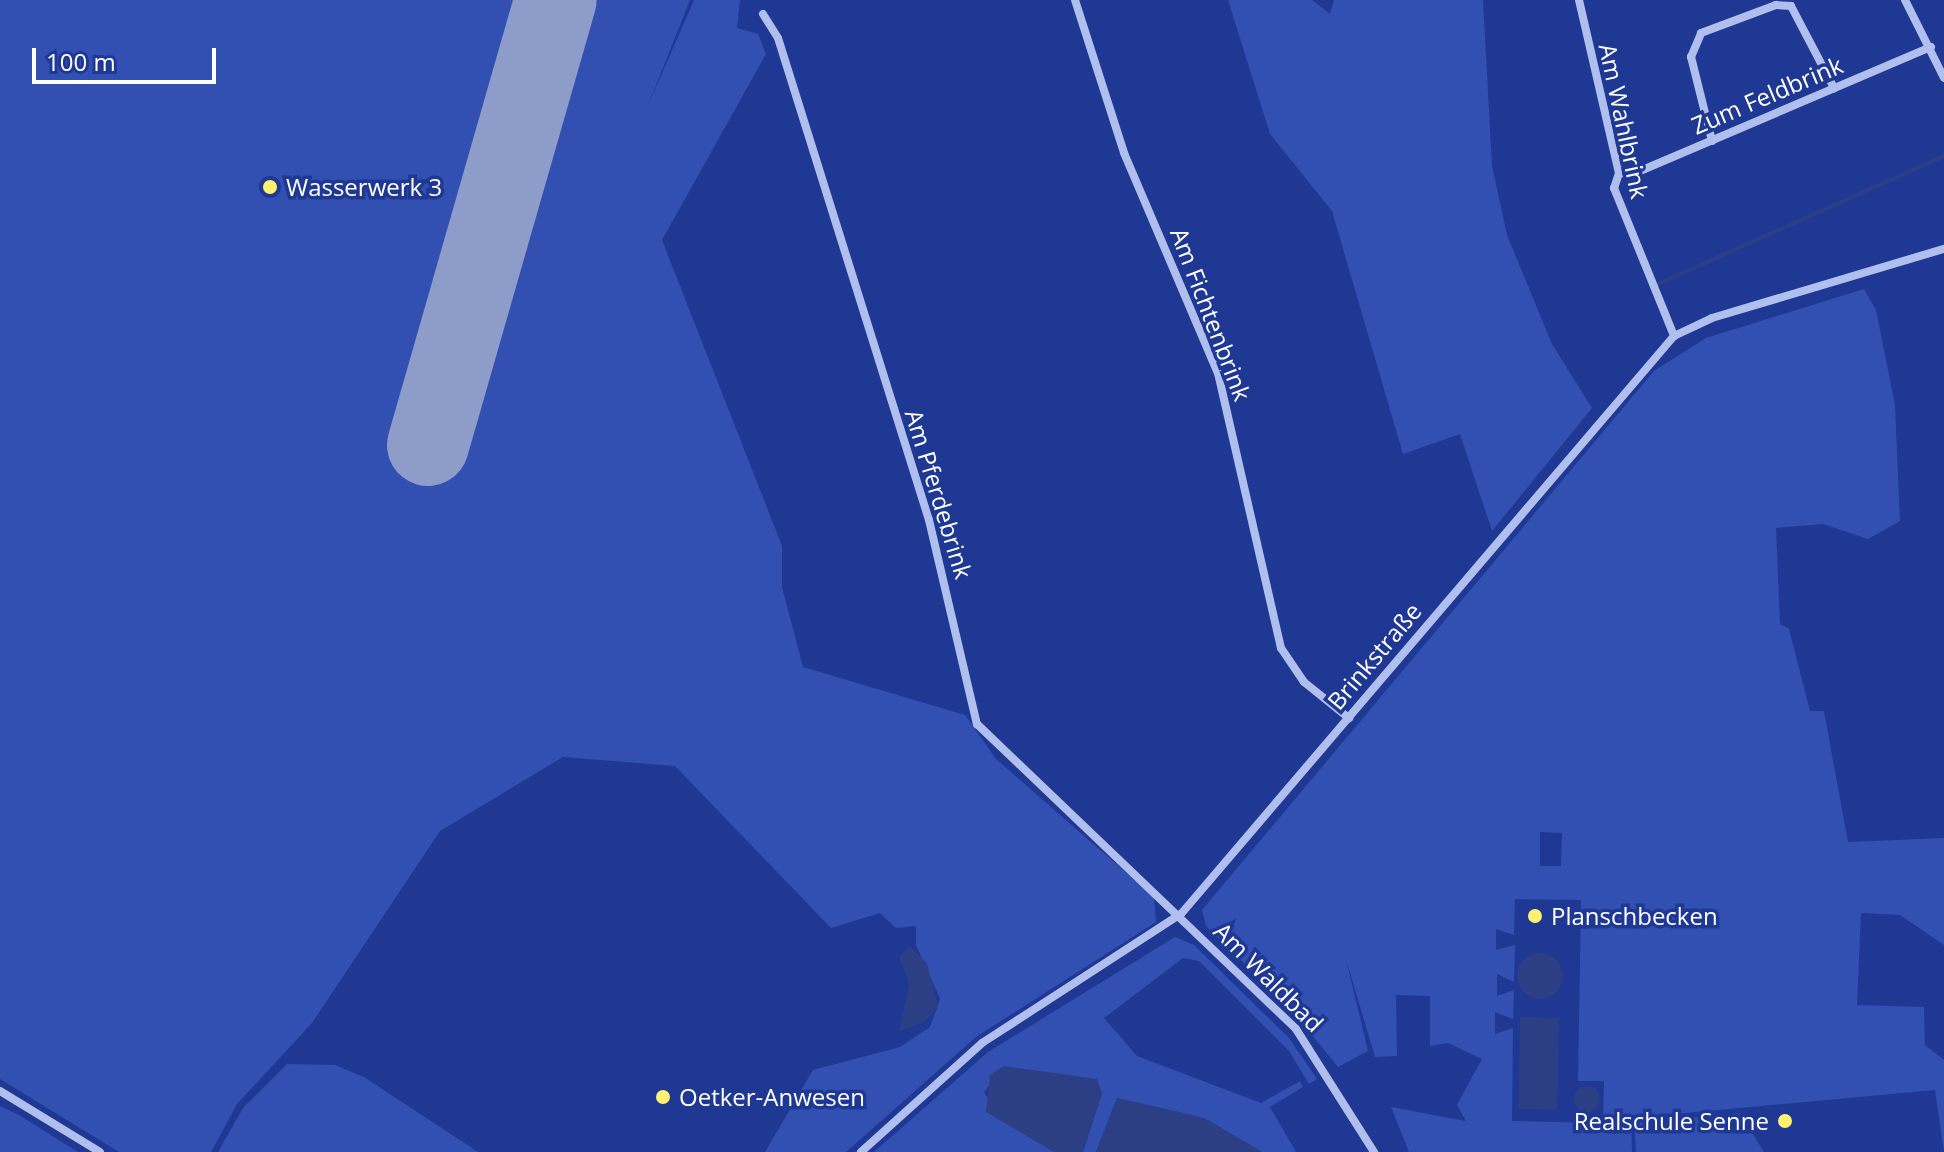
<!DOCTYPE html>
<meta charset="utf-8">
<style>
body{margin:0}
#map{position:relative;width:1944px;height:1152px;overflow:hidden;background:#1e3894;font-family:"Open Sans",sans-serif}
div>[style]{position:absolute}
.green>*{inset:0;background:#3250b2}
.water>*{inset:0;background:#2c3f84;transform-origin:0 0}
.round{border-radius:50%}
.stream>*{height:4px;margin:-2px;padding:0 2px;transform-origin:2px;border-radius:2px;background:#2c3f84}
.runway>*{height:82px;margin:-41px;padding:0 41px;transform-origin:41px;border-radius:41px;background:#8e9cca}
.minor>*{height:8px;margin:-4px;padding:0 4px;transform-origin:4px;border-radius:4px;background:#b0bfee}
.dots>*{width:22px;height:22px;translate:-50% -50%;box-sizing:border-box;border:4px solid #1e3894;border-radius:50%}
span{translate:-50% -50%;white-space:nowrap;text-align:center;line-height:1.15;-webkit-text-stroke:7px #1e3894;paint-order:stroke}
.street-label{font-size:24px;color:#fff}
.poi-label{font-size:24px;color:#fff}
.left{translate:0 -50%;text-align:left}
.right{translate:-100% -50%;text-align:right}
.scale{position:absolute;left:32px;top:48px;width:184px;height:36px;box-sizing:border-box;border:4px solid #fff;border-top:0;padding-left:10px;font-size:24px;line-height:28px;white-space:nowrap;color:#fff;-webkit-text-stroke:6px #1e3894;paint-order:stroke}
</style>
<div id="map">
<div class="green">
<div style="clip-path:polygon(0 0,690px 0,647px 108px,694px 0,740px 0,737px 28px,758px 34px,766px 54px,662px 240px,782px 546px,782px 587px,803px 667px,965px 715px,996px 759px,1154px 897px,1156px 922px,976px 1037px,846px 1152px,765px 1152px,813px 1070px,900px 1047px,930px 1027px,940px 999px,916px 945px,916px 926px,896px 928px,880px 913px,831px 928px,675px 766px,563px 757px,440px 831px,312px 1023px,237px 1104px,211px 1152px,119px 1152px,0 1079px)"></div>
<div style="clip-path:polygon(1228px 0,1312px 0,1330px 14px,1334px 0,1483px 0,1492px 166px,1507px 235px,1552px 344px,1592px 408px,1492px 531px,1460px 434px,1403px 454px,1332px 211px,1270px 134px)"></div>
<div style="clip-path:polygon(evenodd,1864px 289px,1876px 310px,1895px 405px,1900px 521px,1868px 539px,1823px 524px,1776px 528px,1780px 624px,1789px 629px,1810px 711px,1824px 711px,1848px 842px,1944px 838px,1944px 945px,1900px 915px,1861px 913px,1857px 1005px,1924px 1007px,1925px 1045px,1944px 1060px,1944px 1152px,1935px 1090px,1631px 1118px,1632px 1152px,1409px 1152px,1391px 1107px,1466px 1121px,1457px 1105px,1482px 1059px,1448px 1043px,1430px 1046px,1430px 996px,1396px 995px,1397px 1056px,1375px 1057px,1346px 959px,1368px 1051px,1338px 1067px,1289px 1007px,1206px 926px,1202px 910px,1654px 371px,1706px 338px,1864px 289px,1540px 832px,1562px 833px,1561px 866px,1540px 866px,1540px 832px,1864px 289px,1515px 899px,1581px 900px,1578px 1081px,1604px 1081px,1603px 1123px,1512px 1121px,1513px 1028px,1495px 1034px,1495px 1012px,1513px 1019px,1514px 990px,1497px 996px,1497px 974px,1514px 982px,1515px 945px,1496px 950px,1496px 929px,1514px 935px,1515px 899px)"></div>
<div style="clip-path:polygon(1175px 937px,1194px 945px,1289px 1038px,1317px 1079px,1309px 1084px,1289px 1051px,1199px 961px,1183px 958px,1104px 1018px,1137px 1056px,1261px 1103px,1300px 1081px,1303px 1087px,1270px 1107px,1296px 1152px,1262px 1152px,1204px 1118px,1117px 1098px,1096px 1152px,1083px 1152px,1102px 1093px,991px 1083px,984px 1092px,1001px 1120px,1054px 1152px,874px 1152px,988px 1052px)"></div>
<div style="clip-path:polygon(287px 1064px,335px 1065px,364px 1077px,478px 1152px,218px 1152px,243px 1108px)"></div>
<div style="clip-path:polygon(0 1106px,19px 1115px,78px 1152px,0 1152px)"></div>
<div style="clip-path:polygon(1740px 1113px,1764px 1152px,1636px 1152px,1634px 1123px)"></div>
</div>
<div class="water">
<div class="round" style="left:1525px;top:905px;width:20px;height:20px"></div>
<div style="clip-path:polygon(910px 946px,927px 963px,938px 1006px,926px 1021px,899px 1032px,909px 984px,899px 956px)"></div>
<div class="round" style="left:1517px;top:953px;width:46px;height:46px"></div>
<div style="left:1520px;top:1017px;width:39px;height:92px;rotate:1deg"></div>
<div style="clip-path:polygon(1004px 1066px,1097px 1079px,1102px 1093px,1083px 1152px,1054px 1152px,986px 1112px,990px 1075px)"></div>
<div class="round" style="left:1574px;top:1086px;width:26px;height:26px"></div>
<div style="clip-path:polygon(1117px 1098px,1204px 1118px,1262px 1152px,1096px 1152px)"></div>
</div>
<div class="stream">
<div style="left:1658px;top:284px;width:313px;rotate:-24.1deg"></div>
</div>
<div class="runway">
<div style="left:428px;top:445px;width:463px;rotate:-74deg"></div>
</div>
<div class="minor">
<div style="left:1075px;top:0;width:161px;rotate:72.2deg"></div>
<div style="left:1124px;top:153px;width:239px;rotate:66.9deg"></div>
<div style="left:1218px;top:373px;width:282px;rotate:77.1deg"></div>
<div style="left:1281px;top:648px;width:41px;rotate:55.9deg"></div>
<div style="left:1304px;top:682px;width:58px;rotate:38.7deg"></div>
<div style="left:1579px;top:0;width:178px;rotate:77deg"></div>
<div style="left:1905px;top:0;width:87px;rotate:63.4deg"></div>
<div style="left:763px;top:14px;width:28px;rotate:58deg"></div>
<div style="left:778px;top:38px;width:505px;rotate:72.61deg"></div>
<div style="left:929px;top:520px;width:210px;rotate:76.8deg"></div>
<div style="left:977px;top:724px;width:441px;rotate:43.7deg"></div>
<div style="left:1296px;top:1029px;width:146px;rotate:57.6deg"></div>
<div style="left:1712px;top:141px;width:87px;rotate:-104deg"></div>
<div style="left:1691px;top:57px;width:26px;rotate:-67deg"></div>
<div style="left:1701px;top:33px;width:80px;rotate:-20.5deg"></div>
<div style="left:1776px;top:5px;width:15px;rotate:4deg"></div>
<div style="left:1791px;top:6px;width:93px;rotate:62.3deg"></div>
<div style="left:1619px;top:173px;width:14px;rotate:4deg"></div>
<div style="left:1633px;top:174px;width:324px;rotate:-23.1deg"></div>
<div style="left:1619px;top:173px;width:16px;rotate:108deg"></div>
<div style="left:1614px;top:188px;width:160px;rotate:67.9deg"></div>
<div style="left:0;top:1091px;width:117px;rotate:31.4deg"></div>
<div style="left:861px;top:1152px;width:163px;rotate:-42deg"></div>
<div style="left:982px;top:1043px;width:237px;rotate:-33deg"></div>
<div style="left:1181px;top:914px;width:760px;rotate:-49.54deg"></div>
<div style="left:1674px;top:336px;width:42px;rotate:-25.3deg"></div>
<div style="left:1712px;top:318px;width:242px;rotate:-16.6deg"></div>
</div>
<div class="dots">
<div style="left:270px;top:187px;background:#fdf26f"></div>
<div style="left:1535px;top:916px;background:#fdf26f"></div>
<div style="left:663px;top:1097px;background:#fdf26f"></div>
<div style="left:1785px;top:1121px;background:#fdf26f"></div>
</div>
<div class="street-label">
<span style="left:1767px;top:95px;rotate:-23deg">Zum Feldbrink</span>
<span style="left:1624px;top:121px;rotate:78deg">Am Wahlbrink</span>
<span style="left:1211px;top:314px;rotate:69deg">Am Fichtenbrink</span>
<span style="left:939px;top:494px;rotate:73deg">Am Pferdebrink</span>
<span style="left:1374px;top:656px;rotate:-50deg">Brinkstraße</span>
<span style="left:1269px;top:977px;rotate:45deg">Am Waldbad</span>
</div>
<div class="poi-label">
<span class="left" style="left:286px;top:187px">Wasserwerk 3</span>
<span class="left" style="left:1551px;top:916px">Planschbecken</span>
<span class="left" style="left:679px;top:1097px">Oetker-Anwesen</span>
<span class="right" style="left:1769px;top:1121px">Realschule Senne</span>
</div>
<div class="scale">100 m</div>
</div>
